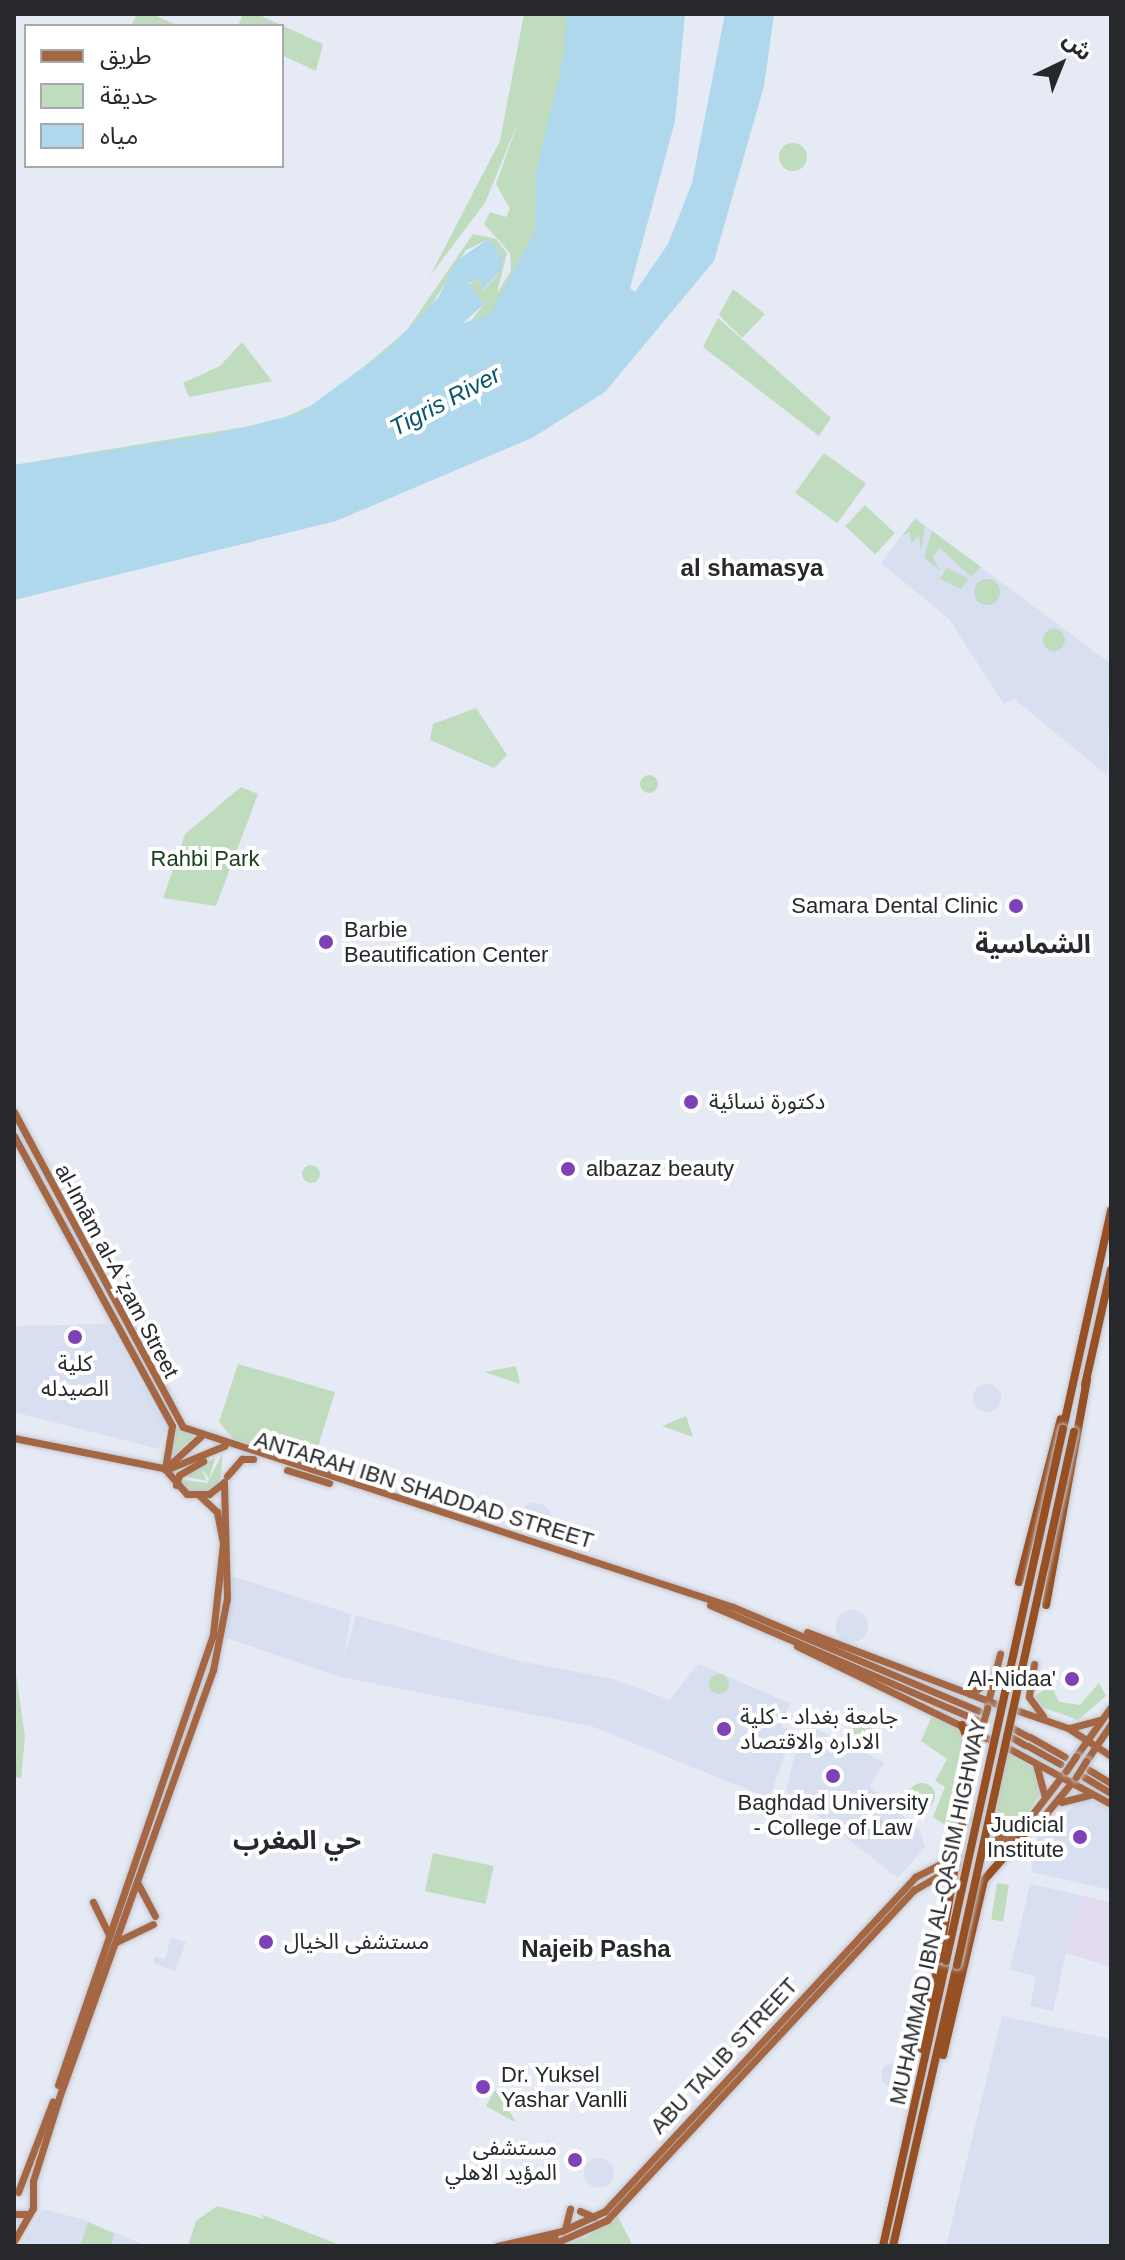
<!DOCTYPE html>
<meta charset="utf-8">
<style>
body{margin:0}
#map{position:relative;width:1125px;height:2260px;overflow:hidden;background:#e5eaf5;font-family:Arial,"Noto Sans Arabic",sans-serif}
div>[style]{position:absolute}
.commercial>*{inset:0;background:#e3dcf1}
.built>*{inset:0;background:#d7dff1}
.round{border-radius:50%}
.green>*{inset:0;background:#c0dcbf;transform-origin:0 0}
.water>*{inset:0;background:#b0d8ed}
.roads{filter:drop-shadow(0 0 2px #c3c7d1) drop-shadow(0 0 2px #c3c7d1)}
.major>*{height:7px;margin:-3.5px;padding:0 3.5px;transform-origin:3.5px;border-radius:3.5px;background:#a56743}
.highway>*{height:8px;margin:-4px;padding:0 4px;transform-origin:4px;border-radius:4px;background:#975023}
.bridges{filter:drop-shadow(0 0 2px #c3c7d1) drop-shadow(0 0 2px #c3c7d1)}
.major-bridge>*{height:7px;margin:-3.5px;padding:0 3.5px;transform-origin:3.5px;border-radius:3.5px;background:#a56743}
.highway-bridge>*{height:8px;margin:-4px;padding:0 4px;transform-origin:4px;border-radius:4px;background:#975023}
.dots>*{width:22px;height:22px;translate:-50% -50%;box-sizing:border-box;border:4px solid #fff;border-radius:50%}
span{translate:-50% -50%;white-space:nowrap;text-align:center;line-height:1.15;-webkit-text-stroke:8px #fff;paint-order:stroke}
.park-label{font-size:22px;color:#18421a}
.poi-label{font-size:22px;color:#26282c}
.right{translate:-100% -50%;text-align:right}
.left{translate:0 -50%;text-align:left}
.street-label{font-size:22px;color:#26282c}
.water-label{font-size:24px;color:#085470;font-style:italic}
.neighbourhood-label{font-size:24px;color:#26282c;font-weight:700}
.quarter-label{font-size:26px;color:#26282c;font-weight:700}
.frame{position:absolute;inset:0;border:16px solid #26282c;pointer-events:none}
.legend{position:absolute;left:24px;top:24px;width:260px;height:144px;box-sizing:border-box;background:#fff;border:2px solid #a8a9ab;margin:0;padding:10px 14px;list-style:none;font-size:24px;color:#26282c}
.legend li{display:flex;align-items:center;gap:16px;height:40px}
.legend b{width:40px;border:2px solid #a8a9ab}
.north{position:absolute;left:1021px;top:24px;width:80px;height:80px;-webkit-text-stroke:6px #fff;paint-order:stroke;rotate:43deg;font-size:22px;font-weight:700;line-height:32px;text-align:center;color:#26282c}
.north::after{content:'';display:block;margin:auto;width:28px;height:36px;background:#26282c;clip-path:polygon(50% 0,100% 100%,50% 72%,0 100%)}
</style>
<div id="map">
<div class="commercial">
<div style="clip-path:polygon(1079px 1895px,1111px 1902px,1111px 1967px,1066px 1953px)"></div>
</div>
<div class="built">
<div style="clip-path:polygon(915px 518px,1111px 664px,1107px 775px,1014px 699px,1004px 704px,949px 619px,881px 563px)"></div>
<div style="clip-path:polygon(108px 1324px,166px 1427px,159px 1449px,14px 1412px,14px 1326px)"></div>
<div class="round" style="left:973px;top:1384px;width:28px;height:28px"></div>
<div class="round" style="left:518px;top:1503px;width:34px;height:34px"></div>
<div style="clip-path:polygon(228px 1575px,351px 1614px,343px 1663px,356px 1615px,519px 1661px,613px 1679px,670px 1700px,698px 1664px,790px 1703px,781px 1726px,793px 1732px,769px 1798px,591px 1726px,340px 1677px,221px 1636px)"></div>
<div class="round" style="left:836px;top:1610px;width:32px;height:32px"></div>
<div style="clip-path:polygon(814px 1728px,884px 1762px,870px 1786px,920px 1831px,925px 1847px,898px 1878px,786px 1791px,800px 1734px)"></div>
<div style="clip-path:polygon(1085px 1798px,1111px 1810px,1111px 1890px,1031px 1872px,1038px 1836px)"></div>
<div style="clip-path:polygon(1030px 1884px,1079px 1895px,1053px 2011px,1030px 2006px,1036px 1976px,1010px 1970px)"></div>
<div style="clip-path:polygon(171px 1938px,186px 1942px,175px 1971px,153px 1963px,155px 1956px,165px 1959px)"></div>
<div style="clip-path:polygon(1002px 2016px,1111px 2039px,1111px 2246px,946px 2246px)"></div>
<div class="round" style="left:881px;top:2063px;width:24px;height:24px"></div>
<div class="round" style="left:584px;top:2158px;width:30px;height:30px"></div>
<div style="clip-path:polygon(43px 2209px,84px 2220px,147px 2246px,21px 2245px)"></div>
</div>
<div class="green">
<div style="clip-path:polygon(137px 14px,152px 14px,178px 26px,131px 26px)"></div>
<div style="clip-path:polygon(243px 14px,257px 14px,323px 44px,316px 71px,282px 55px,282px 26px,238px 26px)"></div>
<div style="clip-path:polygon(524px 14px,571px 14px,572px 30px,567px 88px,538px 184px,541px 229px,528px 266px,494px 319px,481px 332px,463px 331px,484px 304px,468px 284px,482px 279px,483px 290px,497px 276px,504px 254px,495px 259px,498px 248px,487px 240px,466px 250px,431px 306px,445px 335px,393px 372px,383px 371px,381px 384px,453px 336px,471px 341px,408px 384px,291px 433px,117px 475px,14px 476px,14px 465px,274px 422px,344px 391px,349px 397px,376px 386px,337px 390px,407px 330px,473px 234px,496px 239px,507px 253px,497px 293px,511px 271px,510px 253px,484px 224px,490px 212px,506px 217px,510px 209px,496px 184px,519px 120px,485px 203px,430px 276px,500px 141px)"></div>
<div class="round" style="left:779px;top:143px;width:28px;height:28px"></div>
<div style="clip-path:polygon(733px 289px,765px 314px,742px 338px,719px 315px)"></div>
<div style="clip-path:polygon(718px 318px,831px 418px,819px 436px,703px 347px)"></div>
<div style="clip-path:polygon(242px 342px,272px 381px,189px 397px,183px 383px,220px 366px)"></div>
<div style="left:824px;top:453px;width:52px;height:49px;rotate:36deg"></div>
<div style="left:865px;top:505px;width:41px;height:29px;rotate:43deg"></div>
<div style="clip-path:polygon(915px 519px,925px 526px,921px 551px,919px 536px,911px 543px,910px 532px,902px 536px)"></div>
<div style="clip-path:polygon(932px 531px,981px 567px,971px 577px,940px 548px,933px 557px,940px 571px,924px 557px)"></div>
<div style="clip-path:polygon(947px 568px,969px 579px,961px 589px,940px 579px)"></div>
<div class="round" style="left:974px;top:579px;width:26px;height:26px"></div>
<div class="round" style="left:1043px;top:629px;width:22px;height:22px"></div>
<div style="clip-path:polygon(476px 708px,507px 755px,494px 768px,430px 740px,433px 724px)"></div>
<div class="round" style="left:640px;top:775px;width:18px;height:18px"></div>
<div style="clip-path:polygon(241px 787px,258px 794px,216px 906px,163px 898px,185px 834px)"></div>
<div class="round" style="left:302px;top:1165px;width:18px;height:18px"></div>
<div style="clip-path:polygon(238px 1364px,335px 1392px,312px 1466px,237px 1443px,219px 1422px)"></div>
<div style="clip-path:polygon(516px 1366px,520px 1384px,484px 1372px)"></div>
<div style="clip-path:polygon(686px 1416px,693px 1437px,662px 1426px)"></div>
<div style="clip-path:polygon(176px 1423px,194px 1437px,170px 1458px,175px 1438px)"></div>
<div style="clip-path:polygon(223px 1453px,220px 1483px,208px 1492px,185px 1491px,178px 1479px,207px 1483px)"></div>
<div style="clip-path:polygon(215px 1458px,209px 1479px,201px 1468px,207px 1481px,182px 1476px)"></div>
<div style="clip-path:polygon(14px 1659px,25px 1737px,21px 1778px,14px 1777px)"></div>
<div class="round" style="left:709px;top:1674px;width:20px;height:20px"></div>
<div style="clip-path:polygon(1099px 1683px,1106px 1696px,1078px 1720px,1042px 1707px,1035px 1696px,1051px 1685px,1059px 1702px,1080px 1705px)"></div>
<div style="clip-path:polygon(933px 1714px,963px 1732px,971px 1755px,964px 1812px,974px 1819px,953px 1830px,933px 1817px,945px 1787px,935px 1781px,947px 1759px,921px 1741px)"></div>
<div class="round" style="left:852px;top:1717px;width:20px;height:20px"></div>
<div style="clip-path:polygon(1008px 1753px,1035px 1769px,1043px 1788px,1026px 1816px,988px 1840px)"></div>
<div class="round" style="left:909px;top:1783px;width:26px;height:26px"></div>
<div class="round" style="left:865px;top:1818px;width:20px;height:20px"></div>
<div style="left:433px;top:1853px;width:62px;height:39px;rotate:12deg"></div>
<div style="left:997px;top:1883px;width:12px;height:37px;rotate:9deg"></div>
<div style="clip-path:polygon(495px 2090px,515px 2120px,515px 2122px,486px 2106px)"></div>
<div style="clip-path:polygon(217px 2206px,265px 2219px,260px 2214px,343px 2246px,188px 2246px,196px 2221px)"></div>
<div style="clip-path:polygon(616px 2213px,633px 2246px,561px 2246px,588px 2236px)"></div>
<div style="clip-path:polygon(88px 2222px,114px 2234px,111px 2246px,80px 2246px)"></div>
</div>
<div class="water">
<div style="clip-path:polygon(566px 14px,685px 14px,675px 121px,630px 288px,635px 292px,668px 244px,692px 183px,725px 14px,774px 14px,764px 86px,714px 261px,605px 392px,532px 438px,336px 521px,14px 600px,14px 465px,217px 434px,301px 413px,389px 348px,438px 298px,456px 261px,487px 240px,498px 248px,496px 259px,504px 253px,501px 271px,482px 290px,482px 279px,468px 283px,484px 304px,463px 323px,489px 315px,535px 231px,536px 173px,565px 51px)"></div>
</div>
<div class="roads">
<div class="major">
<div style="left:14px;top:1112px;width:357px;rotate:61.8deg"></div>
<div style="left:183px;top:1427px;width:579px;rotate:18.12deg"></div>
<div style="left:733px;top:1607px;width:267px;rotate:22.9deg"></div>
<div style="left:14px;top:1136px;width:330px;rotate:61.4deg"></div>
<div style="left:172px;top:1426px;width:44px;rotate:99.2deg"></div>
<div style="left:14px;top:1438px;width:157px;rotate:11.4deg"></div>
<div style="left:168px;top:1469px;width:61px;rotate:-22.3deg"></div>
<div style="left:165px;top:1469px;width:33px;rotate:49deg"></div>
<div style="left:187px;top:1494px;width:22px"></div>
<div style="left:209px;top:1494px;width:16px;rotate:-38deg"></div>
<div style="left:165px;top:1469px;width:49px;rotate:-42.5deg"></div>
<div style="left:287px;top:1470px;width:44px;rotate:17.2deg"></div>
<div style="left:227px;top:1476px;width:23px;rotate:-49deg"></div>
<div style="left:242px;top:1459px;width:11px"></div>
<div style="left:176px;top:1485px;width:10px;rotate:-73deg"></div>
<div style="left:179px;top:1475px;width:28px;rotate:-30deg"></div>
<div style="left:710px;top:1605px;width:291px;rotate:23.3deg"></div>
<div style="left:807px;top:1632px;width:205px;rotate:20.8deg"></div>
<div style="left:797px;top:1646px;width:216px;rotate:25.9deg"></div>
<div style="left:1034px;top:1664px;width:33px;rotate:99deg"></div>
<div style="left:1029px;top:1697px;width:24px;rotate:54deg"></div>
<div style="left:970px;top:1694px;width:27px;rotate:-34deg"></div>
<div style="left:987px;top:1706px;width:54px;rotate:-76deg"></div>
<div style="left:1016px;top:1710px;width:55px;rotate:19.1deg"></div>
<div style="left:1068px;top:1728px;width:51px;rotate:33.1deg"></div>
<div style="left:1012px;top:1728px;width:17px;rotate:28deg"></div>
<div style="left:1070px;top:1728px;width:31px;rotate:-15deg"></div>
<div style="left:1011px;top:1737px;width:16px;rotate:30deg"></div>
<div style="left:1030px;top:1737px;width:40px;rotate:29.7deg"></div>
<div style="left:1028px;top:1746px;width:37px;rotate:29deg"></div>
<div style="left:1008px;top:1748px;width:117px;rotate:28.5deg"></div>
<div style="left:1076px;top:1756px;width:60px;rotate:-54.5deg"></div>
<div style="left:1086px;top:1761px;width:45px;rotate:-56deg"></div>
<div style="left:1036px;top:1764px;width:34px;rotate:75deg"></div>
<div style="left:1089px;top:1770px;width:26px;rotate:31deg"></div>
<div style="left:1084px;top:1777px;width:31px;rotate:31deg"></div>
<div style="left:1061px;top:1802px;width:30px;rotate:-14deg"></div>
<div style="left:986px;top:1846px;width:49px;rotate:-31.8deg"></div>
<div style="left:1028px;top:1820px;width:61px;rotate:-52.4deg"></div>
<div style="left:984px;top:1855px;width:64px;rotate:-31deg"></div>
<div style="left:1039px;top:1822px;width:58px;rotate:-50.6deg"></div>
<div style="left:138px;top:1884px;width:36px;rotate:62deg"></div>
<div style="left:93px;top:1902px;width:37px;rotate:64deg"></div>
<div style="left:116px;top:1942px;width:41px;rotate:-25.9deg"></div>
<div style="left:58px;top:2085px;width:477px;rotate:-71deg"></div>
<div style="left:213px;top:1634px;width:92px;rotate:-83.7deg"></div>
<div style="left:223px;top:1543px;width:32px;rotate:-101deg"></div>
<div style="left:217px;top:1512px;width:23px;rotate:-137deg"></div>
<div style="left:18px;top:2192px;width:97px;rotate:-69deg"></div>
<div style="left:580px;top:2211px;width:15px;rotate:23deg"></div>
<div style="left:14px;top:2214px;width:14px"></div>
<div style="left:565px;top:2229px;width:21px;rotate:-76deg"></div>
<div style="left:14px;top:2241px;width:38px;rotate:-60deg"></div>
<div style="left:33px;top:2208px;width:27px;rotate:-90deg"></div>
<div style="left:33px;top:2181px;width:90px;rotate:-72.6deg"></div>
<div style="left:60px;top:2095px;width:452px;rotate:-70.2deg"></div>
<div style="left:213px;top:1670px;width:73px;rotate:-79deg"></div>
<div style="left:227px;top:1598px;width:116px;rotate:-91.5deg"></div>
<div style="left:497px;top:2246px;width:67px;rotate:-13deg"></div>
<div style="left:562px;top:2231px;width:47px;rotate:-24.9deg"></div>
<div style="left:605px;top:2211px;width:456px;rotate:-47.1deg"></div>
<div style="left:915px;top:1877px;width:48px;rotate:-27.1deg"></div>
<div style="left:526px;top:2246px;width:30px;rotate:-15deg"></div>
<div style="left:549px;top:2246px;width:64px;rotate:-24.1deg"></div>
<div style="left:607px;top:2220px;width:451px;rotate:-47.1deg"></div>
<div style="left:914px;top:1890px;width:50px;rotate:-30.2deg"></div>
</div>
<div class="highway">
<div style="left:1085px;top:1385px;width:118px;rotate:-77.3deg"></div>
<div style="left:1063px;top:1429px;width:224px;rotate:-77.6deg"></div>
<div style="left:1019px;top:1582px;width:168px;rotate:-75.6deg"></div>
<div style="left:1046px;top:1605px;width:229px;rotate:-79.7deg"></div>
<div style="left:962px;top:1725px;width:33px;rotate:69deg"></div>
<div style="left:975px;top:1751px;width:18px;rotate:-74deg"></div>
<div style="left:922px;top:2049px;width:92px;rotate:-79.3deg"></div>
<div style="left:943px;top:2055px;width:180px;rotate:-76.8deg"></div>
<div style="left:984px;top:1880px;width:65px;rotate:-48.7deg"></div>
<div style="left:883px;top:2246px;width:292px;rotate:-77.5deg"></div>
<div style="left:893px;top:2246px;width:288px;rotate:-77.2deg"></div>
</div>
</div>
<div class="bridges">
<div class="major-bridge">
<div style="left:982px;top:1726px;width:19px;rotate:-74deg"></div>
<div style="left:1066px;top:1771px;width:18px;rotate:-56deg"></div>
<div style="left:1076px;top:1777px;width:19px;rotate:-58deg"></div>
</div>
<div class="highway-bridge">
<div style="left:939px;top:1959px;width:206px;rotate:-80.2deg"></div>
<div style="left:946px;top:1961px;width:545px;rotate:-77.6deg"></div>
<div style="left:957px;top:1965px;width:546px;rotate:-77.62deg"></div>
</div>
</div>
<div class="dots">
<div style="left:1016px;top:906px;background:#7e41b7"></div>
<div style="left:326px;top:942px;background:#7e41b7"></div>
<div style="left:691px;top:1102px;background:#7e41b7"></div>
<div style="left:568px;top:1169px;background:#7e41b7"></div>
<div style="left:75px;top:1337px;background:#7e41b7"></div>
<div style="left:1072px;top:1679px;background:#7e41b7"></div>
<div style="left:724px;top:1729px;background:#7e41b7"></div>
<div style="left:833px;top:1776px;background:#7e41b7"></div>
<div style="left:1080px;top:1837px;background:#7e41b7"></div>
<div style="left:266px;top:1942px;background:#7e41b7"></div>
<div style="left:483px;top:2087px;background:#7e41b7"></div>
<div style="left:575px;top:2160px;background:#7e41b7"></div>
</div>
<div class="park-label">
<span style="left:205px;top:859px">Rahbi Park</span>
</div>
<div class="poi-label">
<span class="right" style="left:998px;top:906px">Samara Dental Clinic</span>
<span class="left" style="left:344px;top:942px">Barbie<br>Beautification Center</span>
<span class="left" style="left:709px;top:1102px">دكتورة نسائية</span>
<span class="left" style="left:586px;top:1169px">albazaz beauty</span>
<span style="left:75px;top:1376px">كلية<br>الصيدله</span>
<span class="right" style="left:1056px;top:1679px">Al-Nidaa'</span>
<span class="left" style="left:740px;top:1729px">جامعة بغداد - كلية<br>الاداره والاقتصاد</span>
<span style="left:833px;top:1815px">Baghdad University<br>- College of Law</span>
<span class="right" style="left:1064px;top:1837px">Judicial<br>Institute</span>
<span class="left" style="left:284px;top:1942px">مستشفى الخيال</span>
<span class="left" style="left:501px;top:2087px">Dr. Yuksel<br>Yashar Vanlli</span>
<span class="right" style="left:557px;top:2160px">مستشفى<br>المؤيد الاهلي</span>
</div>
<div class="street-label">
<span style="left:117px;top:1271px;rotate:62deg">al-Imām al-Aʿẓam Street</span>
<span style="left:424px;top:1490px;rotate:17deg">ANTARAH IBN SHADDAD STREET</span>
<span style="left:938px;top:1912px;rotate:-78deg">MUHAMMAD IBN AL-QASIM HIGHWAY</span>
<span style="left:724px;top:2056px;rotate:-47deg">ABU TALIB STREET</span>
</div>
<div class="water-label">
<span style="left:445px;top:401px;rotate:-28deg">Tigris River</span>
</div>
<div class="neighbourhood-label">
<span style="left:752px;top:568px">al shamasya</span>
<span style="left:596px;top:1949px">Najeib Pasha</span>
</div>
<div class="quarter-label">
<span style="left:1033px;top:945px">الشماسية</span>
<span style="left:297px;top:1841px">حي المغرب</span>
</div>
<div class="frame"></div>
<ul class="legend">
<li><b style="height:10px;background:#a56743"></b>طريق</li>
<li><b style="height:22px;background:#c0dcbf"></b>حديقة</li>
<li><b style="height:22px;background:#b0d8ed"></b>مياه</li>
</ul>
<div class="north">ش</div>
</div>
